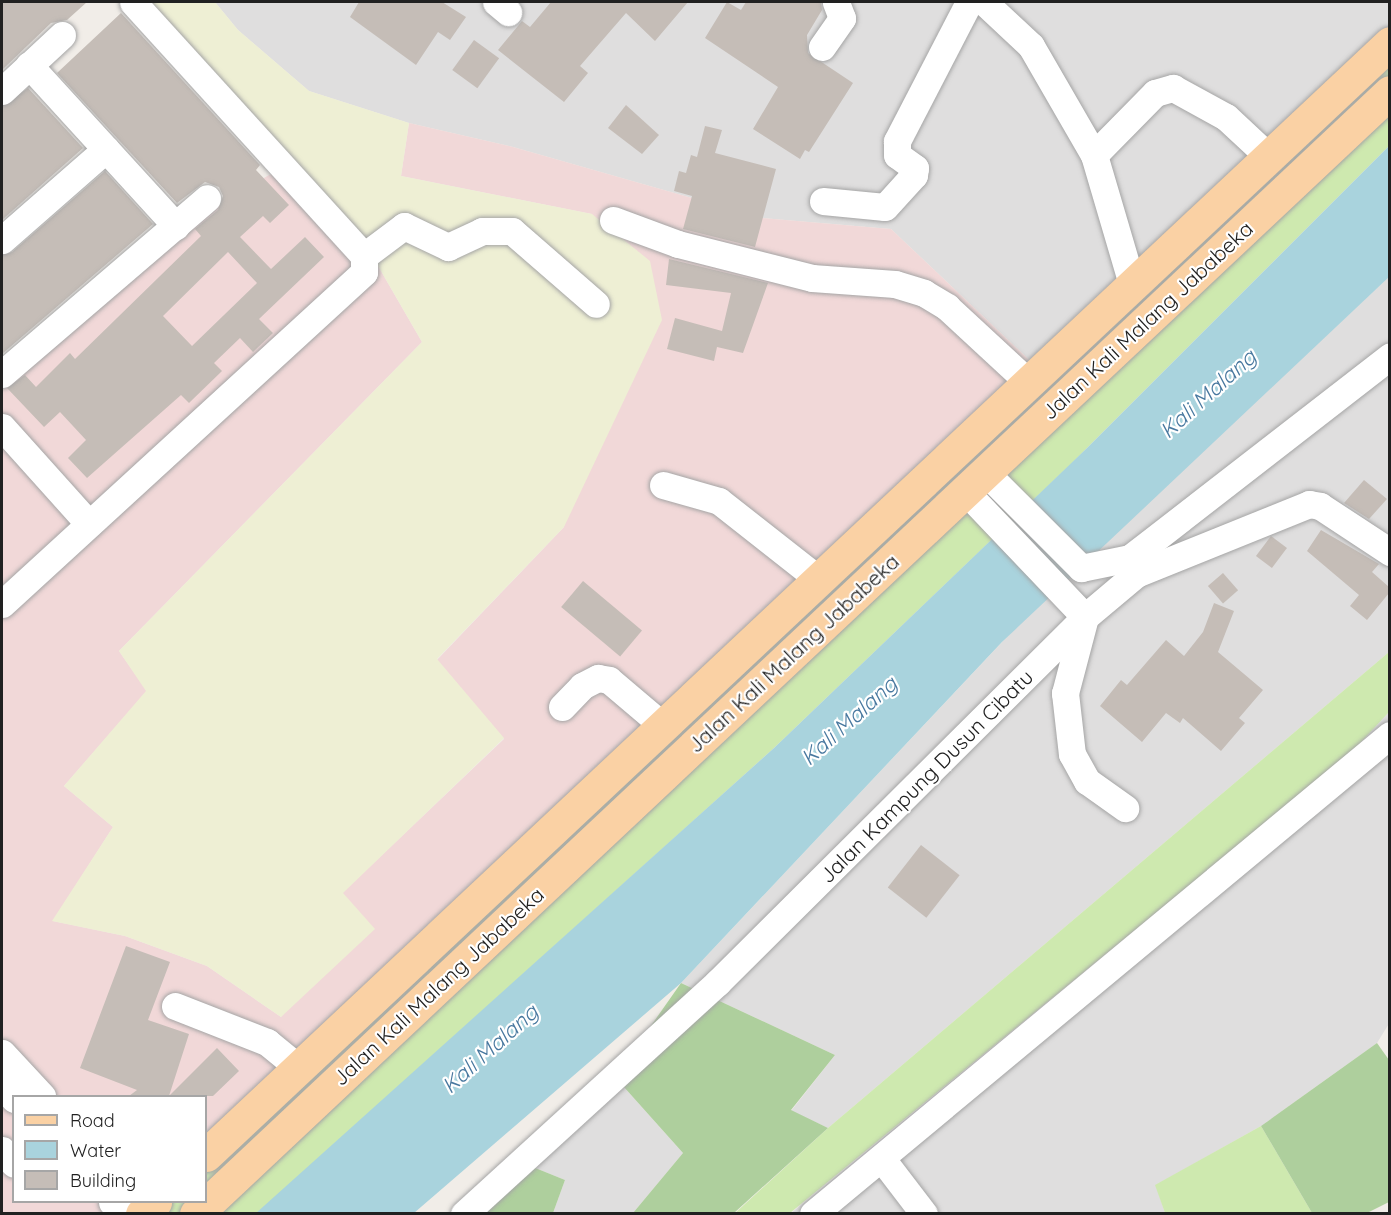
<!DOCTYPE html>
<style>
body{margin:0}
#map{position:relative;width:1391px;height:1215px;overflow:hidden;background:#f1ede8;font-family:Quicksand,sans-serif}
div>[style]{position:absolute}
.residential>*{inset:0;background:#dfdede}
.commercial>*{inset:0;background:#f1d8d8}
.farmland>*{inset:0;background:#eeefd4}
.grass>*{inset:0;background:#cee9af}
.forest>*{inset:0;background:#aecf9d}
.water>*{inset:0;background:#a9d3dd}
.building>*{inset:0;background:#c5bdb7;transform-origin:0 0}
.roads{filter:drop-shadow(0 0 2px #a5a5a5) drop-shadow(0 0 2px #a5a5a5)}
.minor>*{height:27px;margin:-13.5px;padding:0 13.5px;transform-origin:13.5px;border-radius:13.5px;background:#fff}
.major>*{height:33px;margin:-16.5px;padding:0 16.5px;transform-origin:16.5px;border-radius:16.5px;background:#fad1a4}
span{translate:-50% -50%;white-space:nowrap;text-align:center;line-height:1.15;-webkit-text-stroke:4.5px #fff;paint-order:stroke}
.street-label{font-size:21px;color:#212121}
.water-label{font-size:22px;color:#48789f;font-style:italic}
.frame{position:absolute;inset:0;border:3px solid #212121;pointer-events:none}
.legend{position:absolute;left:12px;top:1095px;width:195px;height:108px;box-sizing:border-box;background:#fff;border:2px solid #a6a6a6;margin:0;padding:8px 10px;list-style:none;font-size:18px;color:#212121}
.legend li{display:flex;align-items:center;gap:12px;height:30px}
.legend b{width:30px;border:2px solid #a6a6a6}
</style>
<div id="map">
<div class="residential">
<div style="clip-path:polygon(215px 2px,1389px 2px,1390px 43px,1040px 370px,891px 229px,762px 218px,513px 147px,409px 123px,309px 91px,238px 30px)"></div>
<div style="clip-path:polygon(1389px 277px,1389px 652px,828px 1128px,791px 1111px,835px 1055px,681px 983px,1038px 604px)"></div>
<div style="clip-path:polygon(1389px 712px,1390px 1022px,1377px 1043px,1261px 1126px,1156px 1185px,1165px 1213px,790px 1214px,1351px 753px)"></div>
<div style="clip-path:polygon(615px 1077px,683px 1153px,633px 1213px,553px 1213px,565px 1180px,518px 1161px)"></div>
</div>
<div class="commercial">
<div style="clip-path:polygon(409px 123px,513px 147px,762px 218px,891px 229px,1040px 370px,206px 1155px,206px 1096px,14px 1096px,14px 1202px,156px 1202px,143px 1214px,2px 1213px,2px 391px,217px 206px,269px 175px,295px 167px,374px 259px,422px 342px,119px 651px,147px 691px,64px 786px,113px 827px,53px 921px,125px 936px,207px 966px,281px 1017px,342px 893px,504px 739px,437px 660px,564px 527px,592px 214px,401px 176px)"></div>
</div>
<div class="farmland">
<div style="clip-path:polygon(144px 2px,215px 2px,238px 30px,309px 91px,409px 123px,401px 176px,592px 214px,650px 261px,662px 320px,564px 527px,437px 659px,504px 738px,343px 893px,375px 929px,281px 1017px,207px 966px,125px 936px,52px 921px,113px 827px,64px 786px,146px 691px,119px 651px,422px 342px,374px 259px)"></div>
</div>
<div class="grass">
<div style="clip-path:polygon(1389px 43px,1389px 146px,1074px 461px,774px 748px,258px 1213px,142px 1214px,155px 1202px,206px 1202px,206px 1155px)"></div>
<div style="clip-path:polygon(1389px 652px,1389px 712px,1351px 753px,790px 1213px,734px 1214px,828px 1128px)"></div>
<div style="clip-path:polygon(1261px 1126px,1312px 1213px,1165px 1213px,1155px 1185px)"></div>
</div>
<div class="forest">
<div style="clip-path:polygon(681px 983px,835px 1055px,791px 1110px,828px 1128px,734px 1213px,633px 1213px,683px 1153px,615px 1077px)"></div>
<div style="clip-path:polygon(1377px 1043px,1389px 1060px,1389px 1202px,1367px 1213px,1312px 1213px,1261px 1126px)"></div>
<div style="clip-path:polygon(518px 1161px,565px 1180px,553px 1213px,465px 1214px)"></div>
</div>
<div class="water">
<div style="clip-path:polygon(1389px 146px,1389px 277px,1002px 642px,681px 983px,414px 1213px,255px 1214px,774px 748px,1087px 448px)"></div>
</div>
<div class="building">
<div style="clip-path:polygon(2px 2px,87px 2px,67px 20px,51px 23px,2px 70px)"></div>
<div style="clip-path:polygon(359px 2px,442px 2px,466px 17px,450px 40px,438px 32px,416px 65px,350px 17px)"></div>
<div style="clip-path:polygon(551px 2px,688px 2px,655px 41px,626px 13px,580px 66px,588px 73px,564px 102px,498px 50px,522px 21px,530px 27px)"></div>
<div style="clip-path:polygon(727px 2px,741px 10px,746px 2px,821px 2px,822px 10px,807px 35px,808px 53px,853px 83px,809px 152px,805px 150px,800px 159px,753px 129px,778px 87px,705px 38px)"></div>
<div style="clip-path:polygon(evenodd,121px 13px,260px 165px,256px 170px,289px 205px,270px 223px,263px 216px,240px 237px,271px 269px,305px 237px,324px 257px,259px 319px,273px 333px,253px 352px,240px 338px,214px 363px,222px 371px,189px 403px,181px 395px,87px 478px,68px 458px,86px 440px,60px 412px,44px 427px,7px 388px,25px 375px,36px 387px,70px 353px,75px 359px,201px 236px,195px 229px,218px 210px,223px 196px,219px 187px,205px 182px,177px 203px,57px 73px,121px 13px,228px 252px,257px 283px,192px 346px,163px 316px,228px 252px)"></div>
<div style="left:474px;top:40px;width:31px;height:37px;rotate:36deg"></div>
<div style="clip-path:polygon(28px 88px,83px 148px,2px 220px,2px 106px)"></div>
<div style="clip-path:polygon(626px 105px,659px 135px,642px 154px,608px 128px)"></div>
<div style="clip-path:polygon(705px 126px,722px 130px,715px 153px,776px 169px,755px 247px,683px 229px,692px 196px,674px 191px,679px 171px,686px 173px,691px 155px,697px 157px)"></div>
<div style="clip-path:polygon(105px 171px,153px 224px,2px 354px,2px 255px,12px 252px)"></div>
<div style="clip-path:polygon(669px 259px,768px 283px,743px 353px,717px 347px,714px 361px,667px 349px,675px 318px,722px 331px,731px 293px,666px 285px)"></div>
<div style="clip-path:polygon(1364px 480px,1387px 499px,1369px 519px,1344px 503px)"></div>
<div style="clip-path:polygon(1321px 530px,1379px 564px,1372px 572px,1389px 587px,1389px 593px,1367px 620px,1350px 606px,1359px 595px,1307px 551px)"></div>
<div style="left:1271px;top:536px;width:20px;height:25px;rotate:37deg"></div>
<div style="left:1223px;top:573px;width:23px;height:20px;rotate:49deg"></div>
<div style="left:583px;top:581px;width:77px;height:34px;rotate:40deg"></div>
<div style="clip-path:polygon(1214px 603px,1234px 611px,1218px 652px,1263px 690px,1239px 718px,1245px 723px,1221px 751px,1183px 718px,1180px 723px,1166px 713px,1142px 742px,1100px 706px,1121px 680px,1127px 685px,1166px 640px,1184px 656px,1203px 632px)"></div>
<div style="left:921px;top:845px;width:49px;height:54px;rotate:38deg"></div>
<div style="clip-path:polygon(126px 946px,170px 962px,148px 1020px,189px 1034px,169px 1096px,217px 1048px,239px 1071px,213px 1096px,129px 1096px,137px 1090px,80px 1068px)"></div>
</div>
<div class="roads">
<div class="minor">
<div style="left:496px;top:2px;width:16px;rotate:40deg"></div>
<div style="left:984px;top:2px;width:64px;rotate:43.1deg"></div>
<div style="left:1031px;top:46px;width:126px;rotate:60deg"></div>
<div style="left:1094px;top:155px;width:134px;rotate:73.6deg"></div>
<div style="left:822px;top:47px;width:35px;rotate:-55deg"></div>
<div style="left:842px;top:18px;width:17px;rotate:-111deg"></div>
<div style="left:29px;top:65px;width:218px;rotate:47.6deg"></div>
<div style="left:2px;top:91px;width:82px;rotate:-43deg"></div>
<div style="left:1094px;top:155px;width:87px;rotate:-45.5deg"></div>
<div style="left:1155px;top:93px;width:19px;rotate:-16deg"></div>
<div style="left:1173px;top:88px;width:60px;rotate:28.7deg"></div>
<div style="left:1226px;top:117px;width:57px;rotate:42.9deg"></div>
<div style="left:823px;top:201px;width:62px;rotate:5.5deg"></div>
<div style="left:885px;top:207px;width:43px;rotate:-47.8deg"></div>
<div style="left:914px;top:175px;width:7px;rotate:-82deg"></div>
<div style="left:915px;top:168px;width:22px;rotate:-144deg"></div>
<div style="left:897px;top:155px;width:14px;rotate:-90deg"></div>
<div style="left:897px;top:141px;width:157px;rotate:-62.6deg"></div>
<div style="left:613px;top:220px;width:69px;rotate:20.3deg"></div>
<div style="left:678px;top:244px;width:138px;rotate:14.2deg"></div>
<div style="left:812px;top:278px;width:83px;rotate:4.1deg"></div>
<div style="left:895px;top:284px;width:30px;rotate:17deg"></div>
<div style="left:924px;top:293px;width:27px;rotate:31deg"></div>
<div style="left:947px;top:307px;width:110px;rotate:42.8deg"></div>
<div style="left:2px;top:240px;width:138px;rotate:-41.2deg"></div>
<div style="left:364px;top:256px;width:50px;rotate:-36.9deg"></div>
<div style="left:404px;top:226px;width:49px;rotate:25.5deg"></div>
<div style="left:448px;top:247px;width:38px;rotate:-25deg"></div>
<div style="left:482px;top:231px;width:30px"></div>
<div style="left:512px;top:231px;width:111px;rotate:41deg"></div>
<div style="left:2px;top:374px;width:270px;rotate:-40.6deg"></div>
<div style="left:2px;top:427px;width:130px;rotate:48.1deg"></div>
<div style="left:985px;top:472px;width:136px;rotate:45deg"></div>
<div style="left:1081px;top:568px;width:50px;rotate:-11.5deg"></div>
<div style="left:663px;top:485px;width:58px;rotate:15.9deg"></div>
<div style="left:719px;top:501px;width:126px;rotate:38.2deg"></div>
<div style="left:965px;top:491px;width:174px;rotate:46.4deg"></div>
<div style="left:1085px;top:617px;width:79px;rotate:104.7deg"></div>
<div style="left:1065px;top:693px;width:61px;rotate:83.5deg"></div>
<div style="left:1072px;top:754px;width:31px;rotate:61deg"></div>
<div style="left:1087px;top:781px;width:47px;rotate:35.4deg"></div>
<div style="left:1136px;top:574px;width:187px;rotate:-22deg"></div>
<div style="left:1309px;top:504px;width:11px;rotate:10deg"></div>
<div style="left:1320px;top:506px;width:84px;rotate:33.3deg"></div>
<div style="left:2px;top:604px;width:491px;rotate:-42.5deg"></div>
<div style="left:364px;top:272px;width:16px;rotate:-90deg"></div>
<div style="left:364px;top:256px;width:343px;rotate:-132.3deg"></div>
<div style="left:562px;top:707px;width:29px;rotate:-46deg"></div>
<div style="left:582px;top:686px;width:18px;rotate:-27deg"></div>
<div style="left:598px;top:678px;width:11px;rotate:10deg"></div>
<div style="left:609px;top:680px;width:70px;rotate:40.3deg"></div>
<div style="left:175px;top:1006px;width:99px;rotate:21.4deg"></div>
<div style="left:267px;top:1042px;width:43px;rotate:39.3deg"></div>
<div style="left:2px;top:1053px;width:59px;rotate:47.1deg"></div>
<div style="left:2px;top:1086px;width:18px;rotate:47deg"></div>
<div style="left:2px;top:1150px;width:18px;rotate:49deg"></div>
<div style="left:882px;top:1159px;width:69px;rotate:52.6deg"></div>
<div style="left:112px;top:1202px;width:24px;rotate:30deg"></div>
<div style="left:464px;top:1214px;width:343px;rotate:-42.4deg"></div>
<div style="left:717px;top:983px;width:519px;rotate:-44.84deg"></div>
<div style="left:1085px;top:617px;width:67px;rotate:-40.1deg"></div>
<div style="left:1136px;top:574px;width:17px;rotate:-111deg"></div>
<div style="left:1130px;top:558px;width:329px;rotate:-37.8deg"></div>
<div style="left:813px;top:1214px;width:750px;rotate:-39.7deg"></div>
</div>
<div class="major">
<div style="left:206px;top:1155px;width:1624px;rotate:-43.2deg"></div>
<div style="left:142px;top:1214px;width:18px;rotate:-43deg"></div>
<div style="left:196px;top:1214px;width:1638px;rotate:-43.22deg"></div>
</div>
</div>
<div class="street-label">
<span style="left:1147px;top:320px;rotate:-43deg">Jalan Kali Malang Jababeka</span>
<span style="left:793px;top:653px;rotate:-43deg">Jalan Kali Malang Jababeka</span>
<span style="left:926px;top:776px;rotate:-45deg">Jalan Kampung Dusun Cibatu</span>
<span style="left:438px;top:986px;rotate:-43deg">Jalan Kali Malang Jababeka</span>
</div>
<div class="water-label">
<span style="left:1208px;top:394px;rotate:-42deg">Kali Malang</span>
<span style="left:849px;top:721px;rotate:-42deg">Kali Malang</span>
<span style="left:490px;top:1049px;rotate:-42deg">Kali Malang</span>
</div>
<div class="frame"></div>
<ul class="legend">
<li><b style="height:8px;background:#fad1a4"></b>Road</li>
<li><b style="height:16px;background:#a9d3dd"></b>Water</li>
<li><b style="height:16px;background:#c5bdb7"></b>Building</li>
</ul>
</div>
